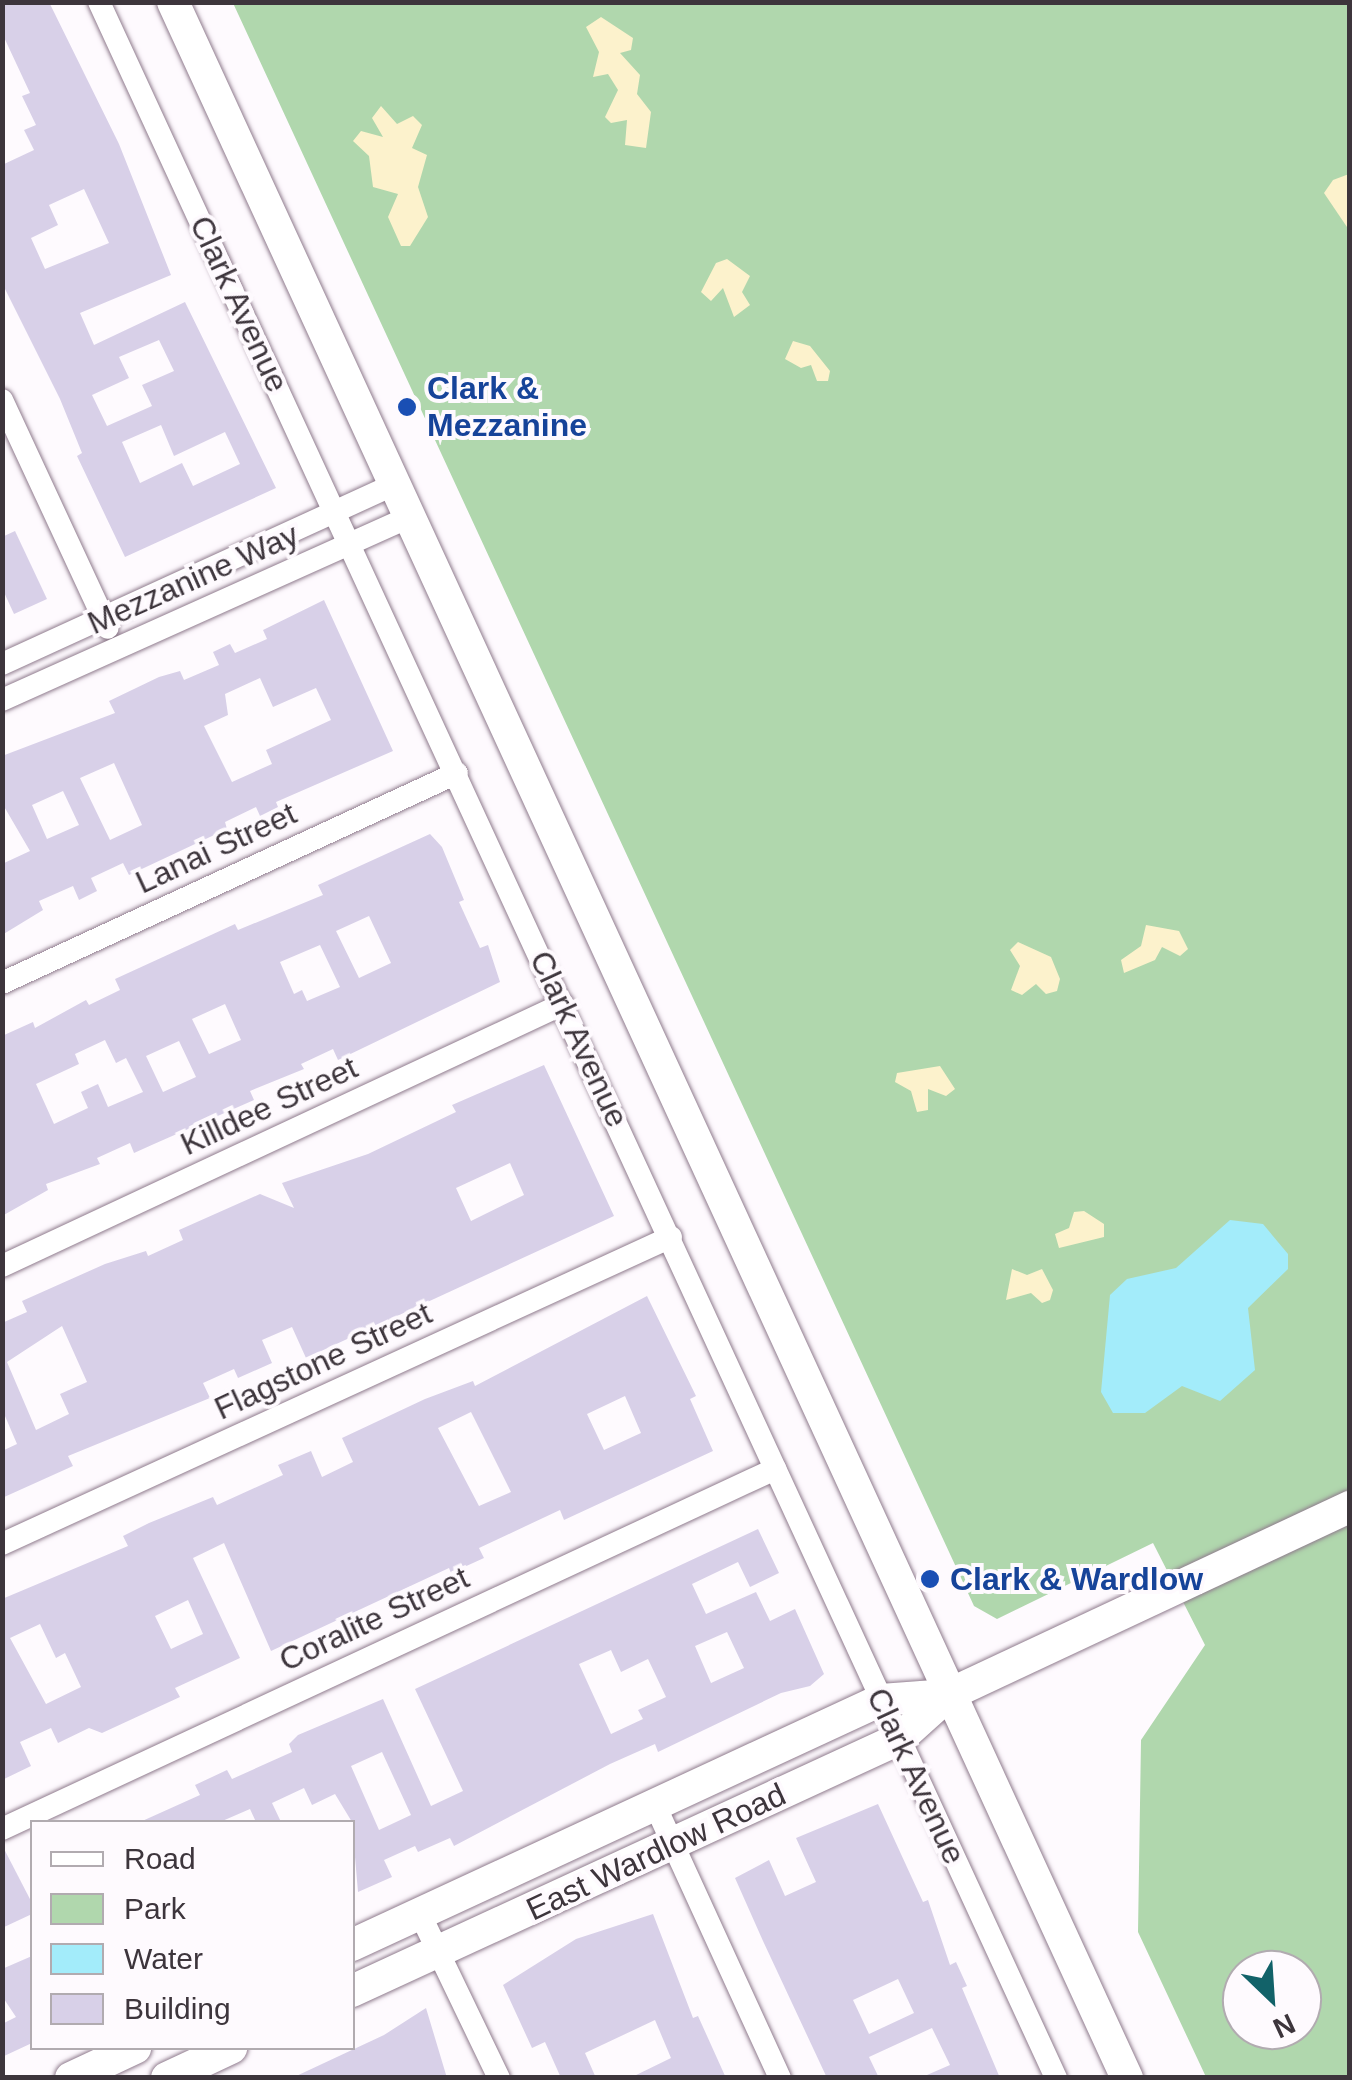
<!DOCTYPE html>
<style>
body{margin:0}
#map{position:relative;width:1352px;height:2080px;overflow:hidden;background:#fefafe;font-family:Arial,sans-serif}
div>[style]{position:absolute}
.green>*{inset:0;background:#b0d7ad}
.sand>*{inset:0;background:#fcf2cc}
.water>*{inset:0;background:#a3ecfa}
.building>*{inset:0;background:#d8d0e8}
.roads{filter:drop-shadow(0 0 2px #8f7b8d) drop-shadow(0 0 2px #8f7b8d)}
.street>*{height:22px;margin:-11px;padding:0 11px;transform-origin:11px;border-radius:11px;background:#fff}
.secondary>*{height:32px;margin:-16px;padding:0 16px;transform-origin:16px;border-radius:16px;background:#fff}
.dots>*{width:28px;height:28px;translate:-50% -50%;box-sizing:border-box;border:5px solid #fefafe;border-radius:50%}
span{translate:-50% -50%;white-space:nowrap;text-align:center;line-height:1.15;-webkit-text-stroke:8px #fefafe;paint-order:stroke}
.street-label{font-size:32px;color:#3d353c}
.transit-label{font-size:32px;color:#164399;font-weight:700}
.left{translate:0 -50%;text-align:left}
.frame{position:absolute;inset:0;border:5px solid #3d353c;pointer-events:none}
.legend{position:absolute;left:30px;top:1820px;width:325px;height:230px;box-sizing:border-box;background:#fefafe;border:2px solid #b1abb0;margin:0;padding:12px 18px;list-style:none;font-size:30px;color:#3d353c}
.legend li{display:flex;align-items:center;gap:20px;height:50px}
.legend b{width:50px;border:2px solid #b1abb0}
.north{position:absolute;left:1222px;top:1950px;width:100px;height:100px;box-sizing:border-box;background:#fefafe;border:2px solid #b1abb0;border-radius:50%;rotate:155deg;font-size:28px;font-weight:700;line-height:40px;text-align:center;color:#3d353c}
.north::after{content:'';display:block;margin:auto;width:35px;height:45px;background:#126269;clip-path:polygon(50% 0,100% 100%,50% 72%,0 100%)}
</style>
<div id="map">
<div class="green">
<div style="clip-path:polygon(evenodd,233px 3px,1349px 3px,1349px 2077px,1206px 2077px,1138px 1932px,1141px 1740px,1205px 1645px,1153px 1543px,997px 1619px,974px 1606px,233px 3px,1242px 1970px,1302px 1970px,1302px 2030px,1242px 2030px,1242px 1970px)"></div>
</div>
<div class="sand">
<div style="clip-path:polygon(601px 17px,633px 38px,631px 50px,620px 53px,640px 75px,637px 94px,651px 112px,646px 148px,625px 145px,627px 120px,611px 123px,605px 117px,618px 90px,608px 74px,593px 77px,599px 52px,586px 27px)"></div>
<div style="clip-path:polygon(381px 106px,397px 124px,413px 116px,422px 125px,412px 148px,427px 155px,418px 187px,428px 217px,410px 246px,401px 246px,388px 217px,398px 194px,373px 187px,369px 156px,353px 141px,361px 131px,383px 137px,372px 118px)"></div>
<div style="clip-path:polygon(1349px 174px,1350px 174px,1349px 230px,1324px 193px,1333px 180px)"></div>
<div style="clip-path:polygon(727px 259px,750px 276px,742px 292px,750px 305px,734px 317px,723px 288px,711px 301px,701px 292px,716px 263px)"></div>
<div style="clip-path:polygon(793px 341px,810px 346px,830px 371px,828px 381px,817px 381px,811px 365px,801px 368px,785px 359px)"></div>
<div style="clip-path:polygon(1146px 925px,1179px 931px,1188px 949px,1180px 956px,1162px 947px,1155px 960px,1124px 973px,1121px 960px,1141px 946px)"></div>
<div style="clip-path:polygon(1018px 942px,1051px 957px,1060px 979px,1057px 991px,1046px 994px,1036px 984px,1022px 995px,1011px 990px,1020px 966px,1010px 950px)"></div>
<div style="clip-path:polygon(940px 1066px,955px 1089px,946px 1096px,928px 1089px,928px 1110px,917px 1112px,911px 1091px,895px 1082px,897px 1073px)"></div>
<div style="clip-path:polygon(1084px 1211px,1104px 1224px,1104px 1237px,1059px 1248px,1055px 1234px,1069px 1228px,1074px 1212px)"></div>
<div style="clip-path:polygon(1012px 1269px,1027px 1275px,1042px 1269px,1053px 1290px,1050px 1300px,1042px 1303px,1031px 1293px,1006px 1300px)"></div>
</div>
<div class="water">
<div style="clip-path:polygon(1230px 1220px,1263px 1224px,1288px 1254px,1288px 1269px,1248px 1308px,1255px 1370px,1220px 1401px,1182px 1386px,1145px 1413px,1113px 1413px,1101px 1392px,1110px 1295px,1127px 1279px,1176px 1268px)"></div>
</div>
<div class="building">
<div style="clip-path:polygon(evenodd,2px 2px,49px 2px,119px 144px,171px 275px,80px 313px,94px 345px,185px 302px,276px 488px,125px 557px,77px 456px,82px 453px,60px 399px,2px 283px,2px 165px,34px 150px,24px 130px,36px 125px,22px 96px,30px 93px,2px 33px,2px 2px,84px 189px,109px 243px,45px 269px,31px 238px,58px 225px,49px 205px,84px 189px,2px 2px,159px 340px,174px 371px,142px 385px,152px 406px,107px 426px,92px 395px,129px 378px,119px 357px,159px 340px,2px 2px,161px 425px,174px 456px,225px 432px,240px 464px,193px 486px,182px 463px,140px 483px,122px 442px,161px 425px)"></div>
<div style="clip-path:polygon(15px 531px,47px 599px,14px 614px,2px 588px,2px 537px)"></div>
<div style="clip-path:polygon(evenodd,324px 600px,393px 751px,276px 802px,278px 807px,260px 816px,256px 807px,225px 822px,227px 829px,129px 875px,123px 863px,91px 878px,97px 891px,79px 900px,73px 886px,39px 901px,43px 910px,2px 935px,2px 864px,30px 851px,2px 803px,2px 756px,115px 713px,109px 701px,159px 677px,180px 671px,184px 680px,219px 665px,213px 652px,230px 644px,235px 653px,267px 639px,263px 630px,324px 600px,260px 678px,273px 707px,316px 688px,331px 720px,266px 750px,272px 764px,232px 782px,204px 726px,228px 715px,225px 694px,260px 678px,324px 600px,114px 763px,142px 825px,110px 840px,80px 778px,114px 763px,324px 600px,63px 791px,79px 825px,47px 839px,32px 805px,63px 791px)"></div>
<div style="clip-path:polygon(evenodd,430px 834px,442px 847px,464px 900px,459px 902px,480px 948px,488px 945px,500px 982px,338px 1060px,333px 1049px,301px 1064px,304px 1069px,250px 1091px,254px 1100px,154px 1144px,134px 1153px,130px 1143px,97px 1158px,100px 1164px,46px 1184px,48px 1190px,2px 1216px,2px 1036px,33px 1022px,35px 1028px,86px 1000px,89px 1005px,120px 990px,115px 979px,235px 924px,238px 930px,323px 895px,318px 885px,430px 834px,369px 916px,391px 963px,359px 978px,336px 931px,369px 916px,430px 834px,320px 945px,340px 987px,307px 1001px,302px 990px,294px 994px,280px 962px,320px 945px,430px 834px,225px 1004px,241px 1040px,209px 1054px,192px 1019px,225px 1004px,430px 834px,105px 1040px,116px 1063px,126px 1058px,143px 1092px,108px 1107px,98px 1084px,81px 1092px,88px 1108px,54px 1124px,36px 1084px,79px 1064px,75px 1054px,105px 1040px,430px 834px,179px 1041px,196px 1077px,163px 1092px,146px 1056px,179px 1041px)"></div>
<div style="clip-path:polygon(evenodd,544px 1065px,614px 1216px,306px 1358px,292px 1327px,262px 1340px,272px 1363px,238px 1378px,234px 1369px,203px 1383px,210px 1398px,68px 1456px,73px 1466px,2px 1498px,2px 1451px,17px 1444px,2px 1409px,2px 1323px,27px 1312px,22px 1301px,105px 1264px,146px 1251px,148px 1256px,183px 1240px,179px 1230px,260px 1194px,294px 1208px,282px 1183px,368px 1154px,456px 1112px,452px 1105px,544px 1065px,510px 1163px,524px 1195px,471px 1221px,456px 1188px,510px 1163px,544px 1065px,62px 1326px,87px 1382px,60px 1394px,69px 1414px,36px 1430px,7px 1362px,62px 1326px)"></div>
<div style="clip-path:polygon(evenodd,647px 1296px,696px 1396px,690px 1399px,713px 1451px,564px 1520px,560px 1510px,479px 1548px,484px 1558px,451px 1573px,449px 1568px,271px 1651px,224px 1543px,193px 1558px,240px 1658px,175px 1688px,180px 1697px,102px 1733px,89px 1728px,58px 1743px,51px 1728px,20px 1742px,31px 1766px,2px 1780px,2px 1599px,128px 1546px,123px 1536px,149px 1523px,213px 1497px,217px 1505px,283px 1475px,278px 1465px,311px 1451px,322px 1477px,353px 1462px,342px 1438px,425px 1399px,473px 1381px,475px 1386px,647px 1296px,625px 1396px,641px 1433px,604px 1450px,587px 1414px,625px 1396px,647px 1296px,471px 1412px,511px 1492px,479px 1506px,438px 1428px,471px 1412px,647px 1296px,188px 1600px,203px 1634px,171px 1649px,155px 1616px,188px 1600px,647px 1296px,40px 1624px,56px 1658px,65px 1653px,81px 1687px,46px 1704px,10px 1638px,40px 1624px)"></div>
<div style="clip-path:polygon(evenodd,758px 1529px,779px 1573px,750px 1587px,738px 1562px,692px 1584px,706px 1614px,756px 1592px,770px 1621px,795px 1609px,824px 1674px,810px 1686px,781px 1693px,658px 1752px,655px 1744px,610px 1764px,454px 1846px,450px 1838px,418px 1852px,415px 1846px,384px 1860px,392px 1877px,358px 1892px,352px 1822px,335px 1794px,312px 1805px,304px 1788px,272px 1803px,281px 1822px,256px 1822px,250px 1809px,220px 1822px,140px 1822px,200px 1795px,195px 1785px,227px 1770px,232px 1779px,292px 1752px,289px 1744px,298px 1735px,383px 1699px,431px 1806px,463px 1791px,415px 1689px,758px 1529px,727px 1632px,744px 1668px,711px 1683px,695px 1646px,727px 1632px,758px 1529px,611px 1650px,621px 1672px,648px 1659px,666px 1697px,638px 1710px,643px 1719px,611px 1734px,579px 1664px,611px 1650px,758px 1529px,382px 1752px,411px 1815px,379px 1830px,351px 1766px,382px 1752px)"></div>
<div style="clip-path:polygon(evenodd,878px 1804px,923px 1902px,928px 1900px,950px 1965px,956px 1962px,967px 1986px,962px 1988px,1000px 2078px,920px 2078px,950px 2065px,932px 2028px,869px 2057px,879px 2078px,827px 2078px,763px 1941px,735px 1878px,769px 1860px,785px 1896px,816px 1882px,796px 1838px,878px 1804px,898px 1979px,914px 2013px,869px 2034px,853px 2000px,898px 1979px)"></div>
<div style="clip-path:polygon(2px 1845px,32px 1903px,32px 1914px,2px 1928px)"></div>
<div style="clip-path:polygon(653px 1914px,693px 2018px,698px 2016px,726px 2078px,630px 2078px,671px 2058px,655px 2020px,585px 2053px,596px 2078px,561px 2078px,545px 2042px,532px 2048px,503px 1985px,576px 1939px)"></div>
<div style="clip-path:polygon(32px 1956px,32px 2043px,2px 2057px,2px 2024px,16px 2017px,2px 1996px,2px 1969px)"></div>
<div style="clip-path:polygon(426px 2008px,447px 2078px,292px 2078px,384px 2035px)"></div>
</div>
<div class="roads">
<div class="street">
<div style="left:99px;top:2px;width:2286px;rotate:65.25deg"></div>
<div style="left:2px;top:400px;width:251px;rotate:65.1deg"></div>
<div style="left:2px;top:664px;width:430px;rotate:-24.6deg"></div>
<div style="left:2px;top:700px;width:446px;rotate:-24.2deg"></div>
<div style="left:2px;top:983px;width:501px;rotate:-24.78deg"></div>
<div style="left:2px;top:1266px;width:619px;rotate:-25.03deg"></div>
<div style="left:2px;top:1544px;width:736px;rotate:-24.65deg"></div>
<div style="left:655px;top:1805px;width:300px;rotate:65.4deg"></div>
<div style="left:2px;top:1829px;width:853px;rotate:-24.97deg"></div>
<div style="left:420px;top:1914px;width:182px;rotate:64.3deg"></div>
</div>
<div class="secondary">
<div style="left:173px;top:2px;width:2285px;rotate:65.32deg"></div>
<div style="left:352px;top:1945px;width:583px;rotate:-24.85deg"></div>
<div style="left:881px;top:1700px;width:67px;rotate:-4.3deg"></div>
<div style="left:352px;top:1991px;width:602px;rotate:-24.74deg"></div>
<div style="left:899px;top:1739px;width:66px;rotate:-41.9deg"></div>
<div style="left:948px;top:1695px;width:444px;rotate:-25.1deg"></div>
<div style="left:71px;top:2078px;width:71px;rotate:-25.1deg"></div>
<div style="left:167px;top:2078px;width:71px;rotate:-25.1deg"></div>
</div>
</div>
<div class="dots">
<div style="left:407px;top:407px;background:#1a4fb4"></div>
<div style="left:930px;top:1579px;background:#1a4fb4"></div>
</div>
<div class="street-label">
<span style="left:239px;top:304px;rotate:65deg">Clark Avenue</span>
<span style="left:193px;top:579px;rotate:-24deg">Mezzanine Way</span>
<span style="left:216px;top:848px;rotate:-25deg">Lanai Street</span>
<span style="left:579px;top:1039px;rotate:65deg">Clark Avenue</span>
<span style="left:269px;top:1106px;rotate:-25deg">Killdee Street</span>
<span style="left:323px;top:1361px;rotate:-25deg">Flagstone Street</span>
<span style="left:374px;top:1619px;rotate:-25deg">Coralite Street</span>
<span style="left:916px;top:1776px;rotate:65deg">Clark Avenue</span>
<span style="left:656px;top:1852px;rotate:-25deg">East Wardlow Road</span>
</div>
<div class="transit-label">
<span class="left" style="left:427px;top:407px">Clark &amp;<br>Mezzanine</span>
<span class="left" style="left:950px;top:1579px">Clark &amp; Wardlow</span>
</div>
<div class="frame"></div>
<ul class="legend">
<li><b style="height:12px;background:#fff"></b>Road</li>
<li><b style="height:28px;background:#b0d7ad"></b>Park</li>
<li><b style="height:28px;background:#a3ecfa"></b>Water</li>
<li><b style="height:28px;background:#d8d0e8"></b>Building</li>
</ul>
<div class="north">N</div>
</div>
